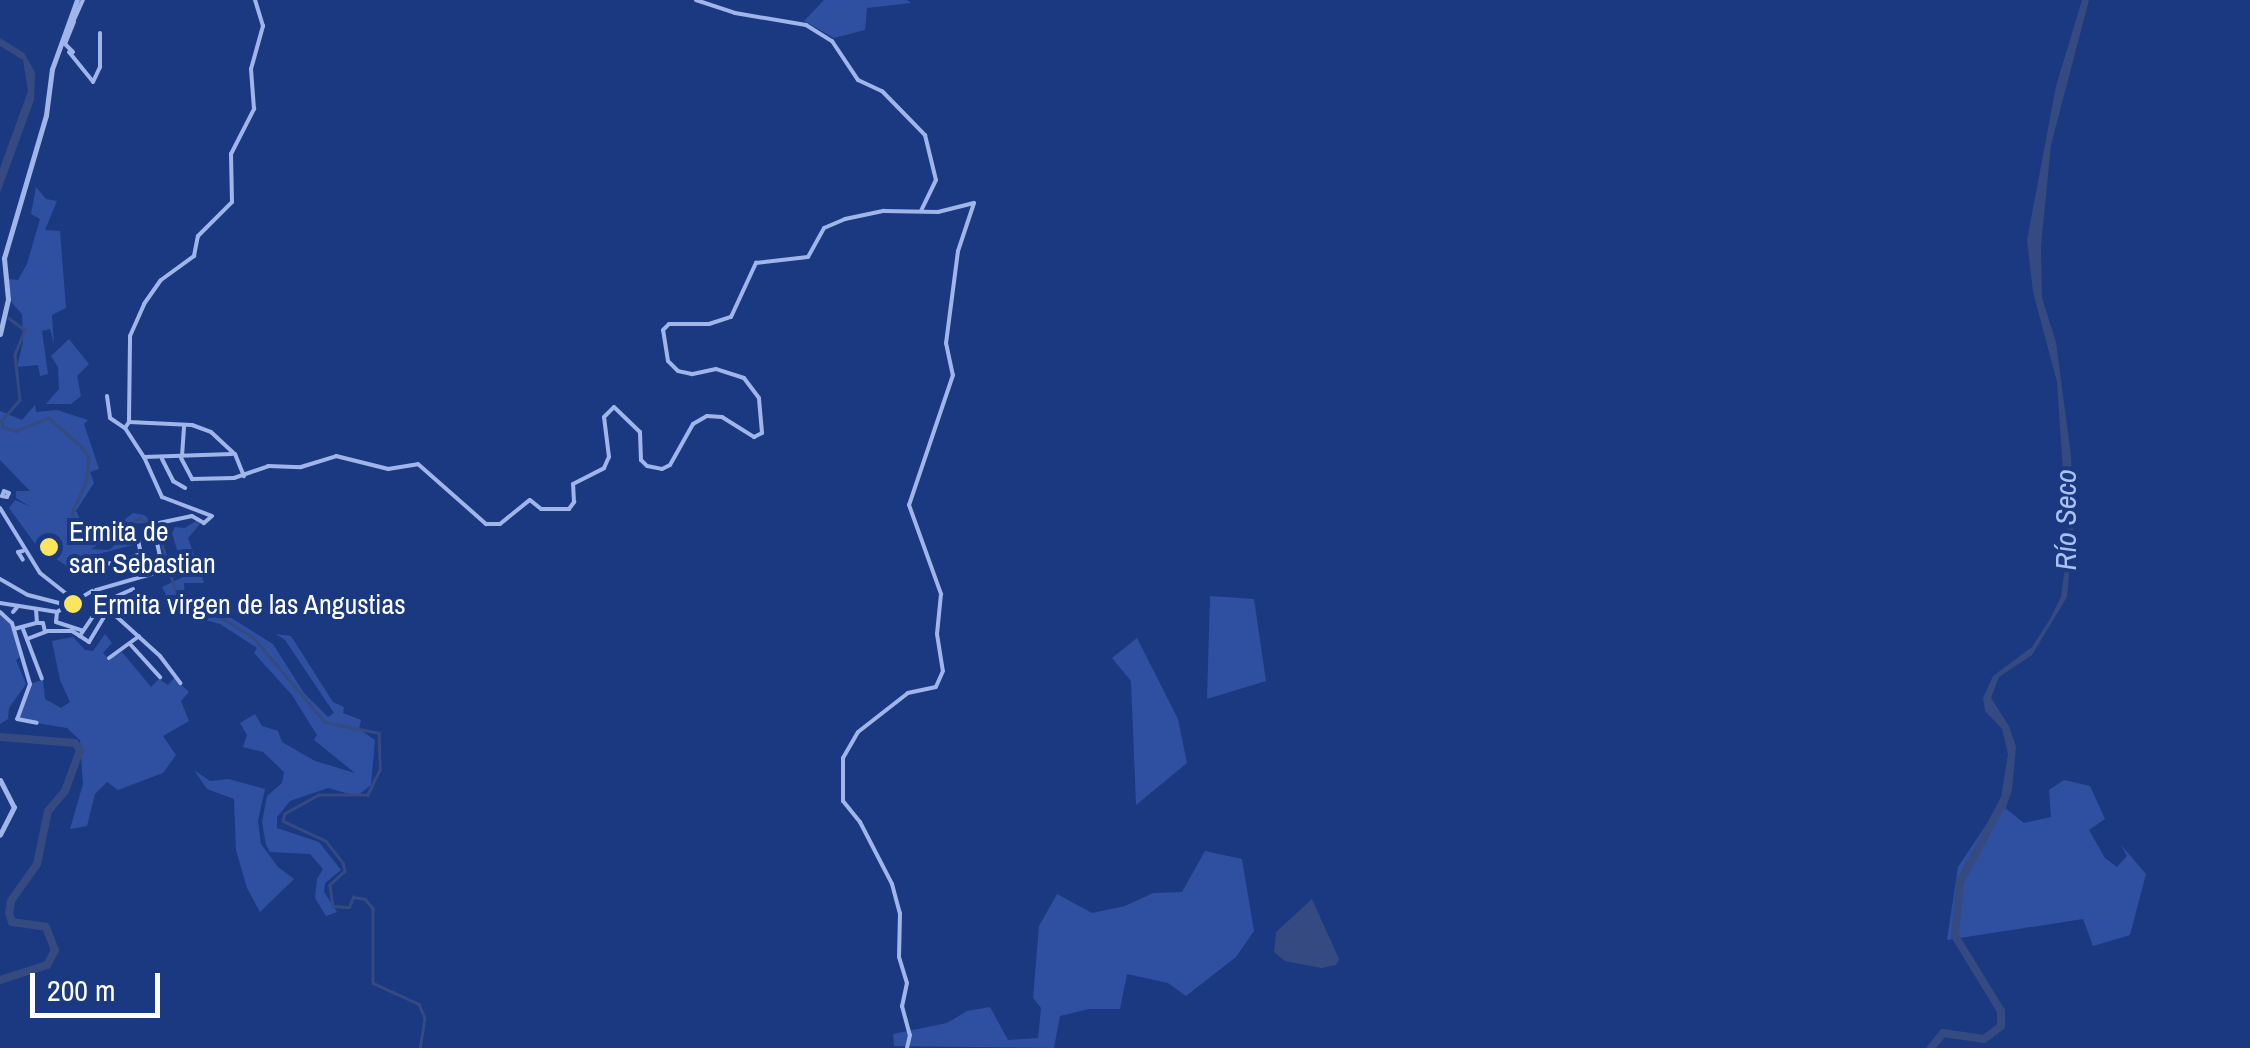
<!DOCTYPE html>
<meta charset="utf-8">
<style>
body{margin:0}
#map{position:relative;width:2250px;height:1048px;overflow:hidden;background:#1b3981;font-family:"Archivo Narrow",sans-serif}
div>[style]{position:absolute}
.green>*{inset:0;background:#2f50a0}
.water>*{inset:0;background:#344a80}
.stream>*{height:2.5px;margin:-1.25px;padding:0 1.25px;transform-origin:1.25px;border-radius:1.25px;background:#344a80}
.river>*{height:8px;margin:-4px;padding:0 4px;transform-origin:4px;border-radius:4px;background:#344a80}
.minor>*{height:4px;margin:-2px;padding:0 2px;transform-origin:2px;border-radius:2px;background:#a0b6ea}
.tertiary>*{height:5px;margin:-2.5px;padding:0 2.5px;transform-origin:2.5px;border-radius:2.5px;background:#a0b6ea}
.dots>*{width:28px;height:28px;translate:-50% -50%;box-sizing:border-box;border:5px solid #1b3981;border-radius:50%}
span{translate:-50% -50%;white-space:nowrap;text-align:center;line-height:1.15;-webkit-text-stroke:8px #1b3981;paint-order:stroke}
.poi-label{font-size:28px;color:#fff}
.left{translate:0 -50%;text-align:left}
.water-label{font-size:30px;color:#abc1f2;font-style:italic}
.scale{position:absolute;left:30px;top:973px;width:130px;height:45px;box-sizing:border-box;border:5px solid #fff;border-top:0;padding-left:12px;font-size:30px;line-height:35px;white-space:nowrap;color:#fff;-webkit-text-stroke:8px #1b3981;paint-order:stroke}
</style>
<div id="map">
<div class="green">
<div style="clip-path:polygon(824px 0,907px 0,911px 3px,867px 8px,865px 30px,834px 38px,804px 21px)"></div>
<div style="clip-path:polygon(36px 187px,46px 199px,57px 201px,45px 230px,60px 231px,66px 308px,52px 315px,54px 344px,50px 329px,42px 331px,48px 374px,40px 376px,38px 365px,17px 367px,23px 342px,22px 314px,12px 303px,8px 279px,18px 280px,27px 264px,40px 219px,31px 214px)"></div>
<div style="clip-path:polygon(69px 339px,89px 364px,77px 376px,81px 396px,71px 404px,46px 404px,59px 389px,58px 367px,51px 356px)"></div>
<div style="clip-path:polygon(35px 405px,36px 412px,57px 410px,88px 420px,84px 424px,99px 469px,90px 472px,94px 483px,76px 511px,90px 538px,98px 540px,133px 513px,144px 515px,155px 525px,154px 531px,145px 523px,129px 524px,91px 549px,109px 550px,132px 530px,136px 544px,84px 558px,86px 567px,67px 572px,68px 567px,36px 545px,9px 508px,15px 500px,31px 507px,16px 498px,16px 491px,30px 491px,0 460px,0 411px,22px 420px)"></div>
<div style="clip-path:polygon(196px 521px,200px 524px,188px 538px,204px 583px,184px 583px,186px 612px,193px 613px,199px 607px,225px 614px,273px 644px,304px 693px,328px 717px,334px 713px,285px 640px,276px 634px,291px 636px,333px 702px,344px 707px,343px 713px,361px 720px,359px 729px,375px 740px,371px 785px,357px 796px,328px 788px,290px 801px,277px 817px,277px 828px,319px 842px,341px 870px,325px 883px,324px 892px,337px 912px,326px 916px,315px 898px,317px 879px,323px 869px,310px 854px,270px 852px,266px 845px,262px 822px,267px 796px,282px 783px,284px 772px,263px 752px,243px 747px,247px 735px,240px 723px,255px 714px,262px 726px,278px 731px,282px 742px,315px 761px,355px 773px,314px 740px,317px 735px,292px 695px,254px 653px,257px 648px,220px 624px,175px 612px,162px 587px,185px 576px,172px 533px,175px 527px,185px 528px)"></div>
<div style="clip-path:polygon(1210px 596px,1254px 599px,1266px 681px,1207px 699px)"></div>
<div style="clip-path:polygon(0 615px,12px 625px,20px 657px,16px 660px,26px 684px,9px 708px,8px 719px,0 724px)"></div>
<div style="clip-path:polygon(105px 634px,112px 643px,103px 653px,108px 658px,122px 652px,151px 687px,159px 679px,168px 685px,174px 678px,189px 692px,181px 701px,189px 721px,163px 736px,176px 755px,163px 773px,118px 790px,107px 782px,95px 794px,87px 826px,70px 829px,83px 784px,80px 740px,67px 728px,18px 720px,32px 683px,43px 680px,45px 699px,61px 708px,70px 702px,60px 680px,52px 641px,73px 637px,85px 650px,93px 651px)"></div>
<div style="clip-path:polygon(1137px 638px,1178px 719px,1187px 763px,1136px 805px,1131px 681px,1112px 658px)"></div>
<div style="clip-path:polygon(194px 770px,210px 781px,228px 779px,265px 789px,258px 821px,261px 844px,278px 867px,294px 879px,260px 912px,247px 888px,236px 850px,234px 799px,207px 789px)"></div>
<div style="clip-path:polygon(2064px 780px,2090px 786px,2105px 819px,2089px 830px,2105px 858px,2117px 867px,2127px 856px,2121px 845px,2146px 874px,2130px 935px,2093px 946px,2083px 919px,1947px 940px,1958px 867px,2000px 804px,2024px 823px,2051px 817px,2049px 790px)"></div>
<div style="clip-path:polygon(1205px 851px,1242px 859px,1254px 931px,1236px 957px,1186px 996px,1168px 983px,1127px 974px,1120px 1009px,1089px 1009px,1060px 1016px,1054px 1048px,894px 1046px,893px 1034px,947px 1023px,967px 1011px,990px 1007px,1008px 1040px,1038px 1038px,1041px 1008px,1033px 998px,1039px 926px,1057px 894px,1092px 913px,1125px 906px,1153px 893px,1182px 892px)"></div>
</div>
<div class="water">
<div style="clip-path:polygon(2082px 0,2089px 0,2051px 145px,2041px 246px,2042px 298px,2056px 342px,2071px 456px,2074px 520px,2067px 597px,2032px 655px,1999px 677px,1991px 698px,2009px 726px,2016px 747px,2012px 790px,2005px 810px,2000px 804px,2008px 754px,2002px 729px,1985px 711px,1983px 698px,1993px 676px,2032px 647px,2050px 619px,2061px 597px,2068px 545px,2057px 382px,2033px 292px,2027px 240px,2056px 86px)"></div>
<div style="clip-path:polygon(0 38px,24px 53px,35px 72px,34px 100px,0 193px,0 168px,28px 91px,23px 60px,0 46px)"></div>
<div style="clip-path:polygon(1312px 899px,1339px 959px,1336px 965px,1321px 968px,1285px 961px,1274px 952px,1276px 932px)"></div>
</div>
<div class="stream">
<div style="left:9px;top:318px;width:20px;rotate:37deg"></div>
<div style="left:25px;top:330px;width:27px;rotate:112deg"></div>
<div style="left:15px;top:355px;width:45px;rotate:83.7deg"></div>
<div style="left:20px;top:400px;width:28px;rotate:131deg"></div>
<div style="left:2px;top:421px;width:6px;rotate:81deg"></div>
<div style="left:3px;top:427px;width:14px;rotate:17deg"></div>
<div style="left:16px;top:431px;width:35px;rotate:-22deg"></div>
<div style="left:49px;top:418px;width:44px;rotate:41.3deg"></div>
<div style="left:82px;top:447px;width:12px;rotate:55deg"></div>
<div style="left:89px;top:457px;width:23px;rotate:95deg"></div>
<div style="left:87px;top:480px;width:37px;rotate:114deg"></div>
<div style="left:72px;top:514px;width:36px;rotate:56deg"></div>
<div style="left:92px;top:544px;width:55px;rotate:-28.4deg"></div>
<div style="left:140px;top:518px;width:16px;rotate:30deg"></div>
<div style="left:158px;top:529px;width:88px;rotate:74.2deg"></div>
<div style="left:182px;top:614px;width:35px;rotate:2deg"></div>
<div style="left:217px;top:615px;width:42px;rotate:31.4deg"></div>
<div style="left:253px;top:637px;width:111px;rotate:49.7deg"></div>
<div style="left:325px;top:722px;width:55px;rotate:11.5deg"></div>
<div style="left:379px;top:733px;width:37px;rotate:88deg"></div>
<div style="left:380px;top:770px;width:28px;rotate:116deg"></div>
<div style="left:368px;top:795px;width:49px;rotate:180deg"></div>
<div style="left:319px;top:795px;width:39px;rotate:151deg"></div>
<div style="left:285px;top:814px;width:7px;rotate:106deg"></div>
<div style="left:283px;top:821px;width:47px;rotate:24.9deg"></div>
<div style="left:326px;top:841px;width:28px;rotate:52deg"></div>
<div style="left:343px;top:863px;width:8px;rotate:76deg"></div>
<div style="left:345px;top:871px;width:21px;rotate:137deg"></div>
<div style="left:330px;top:885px;width:21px;rotate:82deg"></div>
<div style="left:333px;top:906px;width:16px;rotate:4deg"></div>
<div style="left:349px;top:907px;width:11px;rotate:-68deg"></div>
<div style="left:353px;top:897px;width:12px;rotate:9deg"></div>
<div style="left:365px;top:899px;width:12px;rotate:48deg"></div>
<div style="left:373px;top:908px;width:75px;rotate:90deg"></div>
<div style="left:373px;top:983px;width:51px;rotate:24.5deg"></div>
<div style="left:419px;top:1004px;width:15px;rotate:67deg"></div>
<div style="left:425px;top:1018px;width:30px;rotate:99deg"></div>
</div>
<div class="river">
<div style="left:0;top:737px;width:75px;rotate:4.6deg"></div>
<div style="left:75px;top:743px;width:9px;rotate:54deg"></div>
<div style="left:80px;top:750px;width:44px;rotate:110.1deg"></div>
<div style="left:65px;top:791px;width:26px;rotate:130deg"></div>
<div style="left:48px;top:811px;width:54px;rotate:101.7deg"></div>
<div style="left:37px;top:864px;width:45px;rotate:125.1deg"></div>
<div style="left:11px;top:901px;width:12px;rotate:99deg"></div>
<div style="left:9px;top:913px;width:9px;rotate:72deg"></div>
<div style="left:12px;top:922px;width:34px;rotate:8deg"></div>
<div style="left:46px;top:927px;width:25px;rotate:69deg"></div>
<div style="left:55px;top:950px;width:17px;rotate:118deg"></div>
<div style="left:47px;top:965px;width:49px;rotate:162.3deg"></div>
<div style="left:1931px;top:1048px;width:19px;rotate:-51deg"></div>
<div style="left:1943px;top:1033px;width:41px;rotate:8.3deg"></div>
<div style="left:1984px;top:1039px;width:21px;rotate:-37deg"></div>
<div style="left:2001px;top:1026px;width:15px;rotate:-90deg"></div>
<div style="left:2001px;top:1011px;width:88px;rotate:-121.5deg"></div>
<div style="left:1955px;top:936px;width:54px;rotate:-84.7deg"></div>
<div style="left:1960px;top:882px;width:95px;rotate:-61.8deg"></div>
</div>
<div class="minor">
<div style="left:696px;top:0;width:41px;rotate:18.4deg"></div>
<div style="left:735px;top:13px;width:72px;rotate:9.6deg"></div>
<div style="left:806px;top:25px;width:31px;rotate:32deg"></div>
<div style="left:832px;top:41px;width:47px;rotate:56.3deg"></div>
<div style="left:858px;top:80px;width:26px;rotate:25deg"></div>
<div style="left:882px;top:91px;width:62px;rotate:45.7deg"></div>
<div style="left:925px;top:135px;width:46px;rotate:76.3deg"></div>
<div style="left:936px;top:180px;width:34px;rotate:116deg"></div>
<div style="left:73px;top:22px;width:24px;rotate:-66deg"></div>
<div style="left:69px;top:52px;width:38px;rotate:51deg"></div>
<div style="left:93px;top:82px;width:17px;rotate:-65deg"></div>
<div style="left:100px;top:67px;width:34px;rotate:-90deg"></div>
<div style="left:73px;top:52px;width:11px;rotate:-135deg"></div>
<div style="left:65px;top:44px;width:24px;rotate:-68deg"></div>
<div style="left:107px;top:396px;width:22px;rotate:82deg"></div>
<div style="left:110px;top:418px;width:18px;rotate:34deg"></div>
<div style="left:125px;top:428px;width:35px;rotate:57deg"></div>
<div style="left:144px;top:457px;width:44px;rotate:65.8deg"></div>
<div style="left:162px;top:497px;width:53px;rotate:20.8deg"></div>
<div style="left:212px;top:516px;width:11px;rotate:139deg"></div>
<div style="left:204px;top:523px;width:14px;rotate:-150deg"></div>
<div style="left:192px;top:516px;width:35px;rotate:168deg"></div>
<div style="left:158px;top:523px;width:10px;rotate:107deg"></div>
<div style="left:155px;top:533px;width:30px;rotate:78deg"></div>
<div style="left:161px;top:562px;width:13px;rotate:119deg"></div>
<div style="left:155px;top:573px;width:61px;rotate:163.9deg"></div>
<div style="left:96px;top:590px;width:9px;rotate:84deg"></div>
<div style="left:97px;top:599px;width:85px;rotate:42.1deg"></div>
<div style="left:160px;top:656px;width:34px;rotate:53deg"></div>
<div style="left:129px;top:422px;width:63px;rotate:2.7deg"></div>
<div style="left:192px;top:425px;width:20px;rotate:20deg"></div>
<div style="left:211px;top:432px;width:33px;rotate:43deg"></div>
<div style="left:235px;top:454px;width:24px;rotate:68deg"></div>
<div style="left:125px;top:428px;width:7px;rotate:-56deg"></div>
<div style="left:129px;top:422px;width:86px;rotate:-89.3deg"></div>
<div style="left:130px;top:336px;width:35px;rotate:-66deg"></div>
<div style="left:144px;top:304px;width:29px;rotate:-55deg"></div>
<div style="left:161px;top:280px;width:41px;rotate:-36deg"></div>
<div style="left:194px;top:256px;width:20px;rotate:-79deg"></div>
<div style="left:198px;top:236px;width:48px;rotate:-45deg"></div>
<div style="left:232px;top:202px;width:48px;rotate:-91.2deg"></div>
<div style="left:231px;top:154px;width:51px;rotate:-62.9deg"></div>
<div style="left:254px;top:109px;width:40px;rotate:-94.3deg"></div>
<div style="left:251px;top:69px;width:45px;rotate:-74.4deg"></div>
<div style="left:263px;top:26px;width:27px;rotate:-107deg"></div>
<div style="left:182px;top:456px;width:30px;rotate:-86deg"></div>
<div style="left:144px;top:457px;width:88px;rotate:-2deg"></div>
<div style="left:181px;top:458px;width:24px;rotate:62deg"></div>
<div style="left:192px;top:479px;width:42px;rotate:-1.4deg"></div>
<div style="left:234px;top:478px;width:36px;rotate:-19deg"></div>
<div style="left:268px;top:466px;width:33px;rotate:2deg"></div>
<div style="left:301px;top:467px;width:37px;rotate:-17deg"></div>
<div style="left:336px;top:456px;width:54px;rotate:14deg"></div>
<div style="left:388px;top:469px;width:30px;rotate:-9deg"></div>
<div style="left:418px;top:464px;width:91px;rotate:41.4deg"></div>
<div style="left:486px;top:524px;width:14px"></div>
<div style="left:500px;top:524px;width:38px;rotate:-39deg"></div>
<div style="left:530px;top:500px;width:14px;rotate:39deg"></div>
<div style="left:541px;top:509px;width:28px"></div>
<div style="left:569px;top:509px;width:9px;rotate:-54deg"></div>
<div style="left:574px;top:502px;width:18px;rotate:-93deg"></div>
<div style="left:573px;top:484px;width:35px;rotate:-27deg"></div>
<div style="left:604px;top:468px;width:12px;rotate:-66deg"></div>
<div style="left:609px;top:457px;width:40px;rotate:-97.1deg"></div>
<div style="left:604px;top:417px;width:14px;rotate:-45deg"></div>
<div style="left:614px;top:407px;width:36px;rotate:44deg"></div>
<div style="left:640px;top:432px;width:28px;rotate:88deg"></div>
<div style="left:641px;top:460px;width:8px;rotate:45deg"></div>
<div style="left:647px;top:466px;width:15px;rotate:11deg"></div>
<div style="left:662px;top:469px;width:9px;rotate:-27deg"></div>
<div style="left:670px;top:465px;width:47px;rotate:-60.7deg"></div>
<div style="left:693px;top:424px;width:16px;rotate:-30deg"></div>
<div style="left:707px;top:416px;width:15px;rotate:4deg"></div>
<div style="left:722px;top:417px;width:38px;rotate:32deg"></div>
<div style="left:754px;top:437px;width:9px;rotate:-27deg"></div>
<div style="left:762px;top:433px;width:35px;rotate:-95deg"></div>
<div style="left:759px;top:398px;width:25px;rotate:-127deg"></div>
<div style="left:744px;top:378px;width:29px;rotate:-162deg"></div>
<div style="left:716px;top:369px;width:25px;rotate:168deg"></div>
<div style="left:692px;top:374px;width:14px;rotate:-168deg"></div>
<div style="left:678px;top:371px;width:14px;rotate:-135deg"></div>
<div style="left:668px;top:361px;width:31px;rotate:-99deg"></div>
<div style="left:663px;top:330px;width:8px;rotate:-45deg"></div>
<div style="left:669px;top:324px;width:40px"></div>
<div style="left:709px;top:324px;width:23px;rotate:-18deg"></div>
<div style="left:731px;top:317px;width:60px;rotate:-65.2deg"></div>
<div style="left:756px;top:263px;width:52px;rotate:-6.6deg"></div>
<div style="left:808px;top:257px;width:33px;rotate:-61deg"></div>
<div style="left:824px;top:228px;width:23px;rotate:-23deg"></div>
<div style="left:845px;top:219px;width:40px;rotate:-12deg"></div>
<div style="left:884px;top:211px;width:54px;rotate:1.1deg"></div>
<div style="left:938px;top:212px;width:37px;rotate:-14deg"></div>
<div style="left:974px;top:203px;width:51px;rotate:108.4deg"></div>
<div style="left:958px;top:251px;width:93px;rotate:97.4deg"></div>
<div style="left:946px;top:343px;width:33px;rotate:78deg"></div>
<div style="left:953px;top:375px;width:137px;rotate:108.7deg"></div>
<div style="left:909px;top:505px;width:95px;rotate:70.2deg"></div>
<div style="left:941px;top:594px;width:40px;rotate:95.7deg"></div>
<div style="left:937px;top:634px;width:37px;rotate:81deg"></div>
<div style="left:943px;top:671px;width:17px;rotate:114deg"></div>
<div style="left:936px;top:687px;width:29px;rotate:168deg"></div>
<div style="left:908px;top:693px;width:63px;rotate:142deg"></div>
<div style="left:858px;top:732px;width:30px;rotate:120deg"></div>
<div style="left:843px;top:758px;width:43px;rotate:90deg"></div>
<div style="left:843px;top:801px;width:27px;rotate:51deg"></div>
<div style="left:860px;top:822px;width:70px;rotate:62.7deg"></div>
<div style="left:892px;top:884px;width:30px;rotate:75deg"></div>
<div style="left:900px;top:913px;width:44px;rotate:91.3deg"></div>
<div style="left:899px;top:957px;width:27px;rotate:73deg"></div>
<div style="left:907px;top:983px;width:24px;rotate:102deg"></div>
<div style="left:902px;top:1006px;width:30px;rotate:75deg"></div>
<div style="left:910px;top:1035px;width:13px;rotate:103deg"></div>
<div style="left:162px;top:459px;width:25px;rotate:63deg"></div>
<div style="left:173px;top:481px;width:14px;rotate:30deg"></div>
<div style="left:4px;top:491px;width:5px;rotate:22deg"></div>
<div style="left:9px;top:493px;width:4px;rotate:117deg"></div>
<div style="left:7px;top:497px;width:5px;rotate:-169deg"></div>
<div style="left:2px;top:496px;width:5px;rotate:-68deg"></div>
<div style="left:0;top:508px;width:76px;rotate:58.4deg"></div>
<div style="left:40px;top:573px;width:42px;rotate:38.2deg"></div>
<div style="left:138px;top:540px;width:35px;rotate:78deg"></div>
<div style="left:23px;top:551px;width:5px;rotate:169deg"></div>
<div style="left:18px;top:552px;width:9px;rotate:58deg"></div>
<div style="left:87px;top:570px;width:56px;rotate:-16.5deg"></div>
<div style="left:0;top:579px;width:32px;rotate:30deg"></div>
<div style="left:28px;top:595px;width:40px;rotate:14.4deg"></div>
<div style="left:133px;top:589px;width:34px;rotate:156deg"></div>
<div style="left:102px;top:603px;width:40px;rotate:124deg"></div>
<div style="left:80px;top:636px;width:11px;rotate:34deg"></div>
<div style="left:89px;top:642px;width:39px;rotate:-59deg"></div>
<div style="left:109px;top:609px;width:30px;rotate:-23deg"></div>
<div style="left:0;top:603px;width:58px;rotate:9deg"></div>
<div style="left:57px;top:612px;width:41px;rotate:-31deg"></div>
<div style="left:36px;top:609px;width:14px;rotate:86deg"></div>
<div style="left:37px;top:623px;width:6px"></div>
<div style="left:43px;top:623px;width:9px;rotate:77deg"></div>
<div style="left:0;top:612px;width:16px;rotate:43deg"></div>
<div style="left:12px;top:623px;width:64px;rotate:73.6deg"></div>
<div style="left:30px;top:684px;width:37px;rotate:110deg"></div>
<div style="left:17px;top:719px;width:20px;rotate:11deg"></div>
<div style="left:13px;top:612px;width:8px;rotate:-50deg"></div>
<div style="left:57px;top:612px;width:10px;rotate:96deg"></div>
<div style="left:56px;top:622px;width:28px;rotate:18deg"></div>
<div style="left:14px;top:629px;width:24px;rotate:-15deg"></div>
<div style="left:23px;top:629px;width:53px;rotate:69.2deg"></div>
<div style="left:27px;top:639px;width:22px;rotate:-21deg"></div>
<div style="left:48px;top:631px;width:24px"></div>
<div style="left:72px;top:631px;width:9px;rotate:32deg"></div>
<div style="left:130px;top:644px;width:45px;rotate:47.7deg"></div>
<div style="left:109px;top:658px;width:37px;rotate:-36deg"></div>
</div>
<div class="tertiary">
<div style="left:0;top:334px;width:36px;rotate:-77deg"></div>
<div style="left:8px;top:299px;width:41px;rotate:-95.6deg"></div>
<div style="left:4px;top:258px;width:149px;rotate:-73.6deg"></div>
<div style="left:46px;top:115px;width:46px;rotate:-82.6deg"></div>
<div style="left:52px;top:69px;width:73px;rotate:-70.1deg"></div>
<div style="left:0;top:780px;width:30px;rotate:63deg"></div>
<div style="left:14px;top:807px;width:31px;rotate:117deg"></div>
</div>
<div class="dots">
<div style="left:49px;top:547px;background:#fbe55d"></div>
<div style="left:73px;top:604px;background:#fbe55d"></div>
</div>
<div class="poi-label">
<span class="left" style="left:69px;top:547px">Ermita de<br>san Sebastian</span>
<span class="left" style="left:93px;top:604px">Ermita virgen de las Angustias</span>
</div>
<div class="water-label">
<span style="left:2065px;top:520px;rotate:-90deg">Río Seco</span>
</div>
<div class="scale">200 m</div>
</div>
